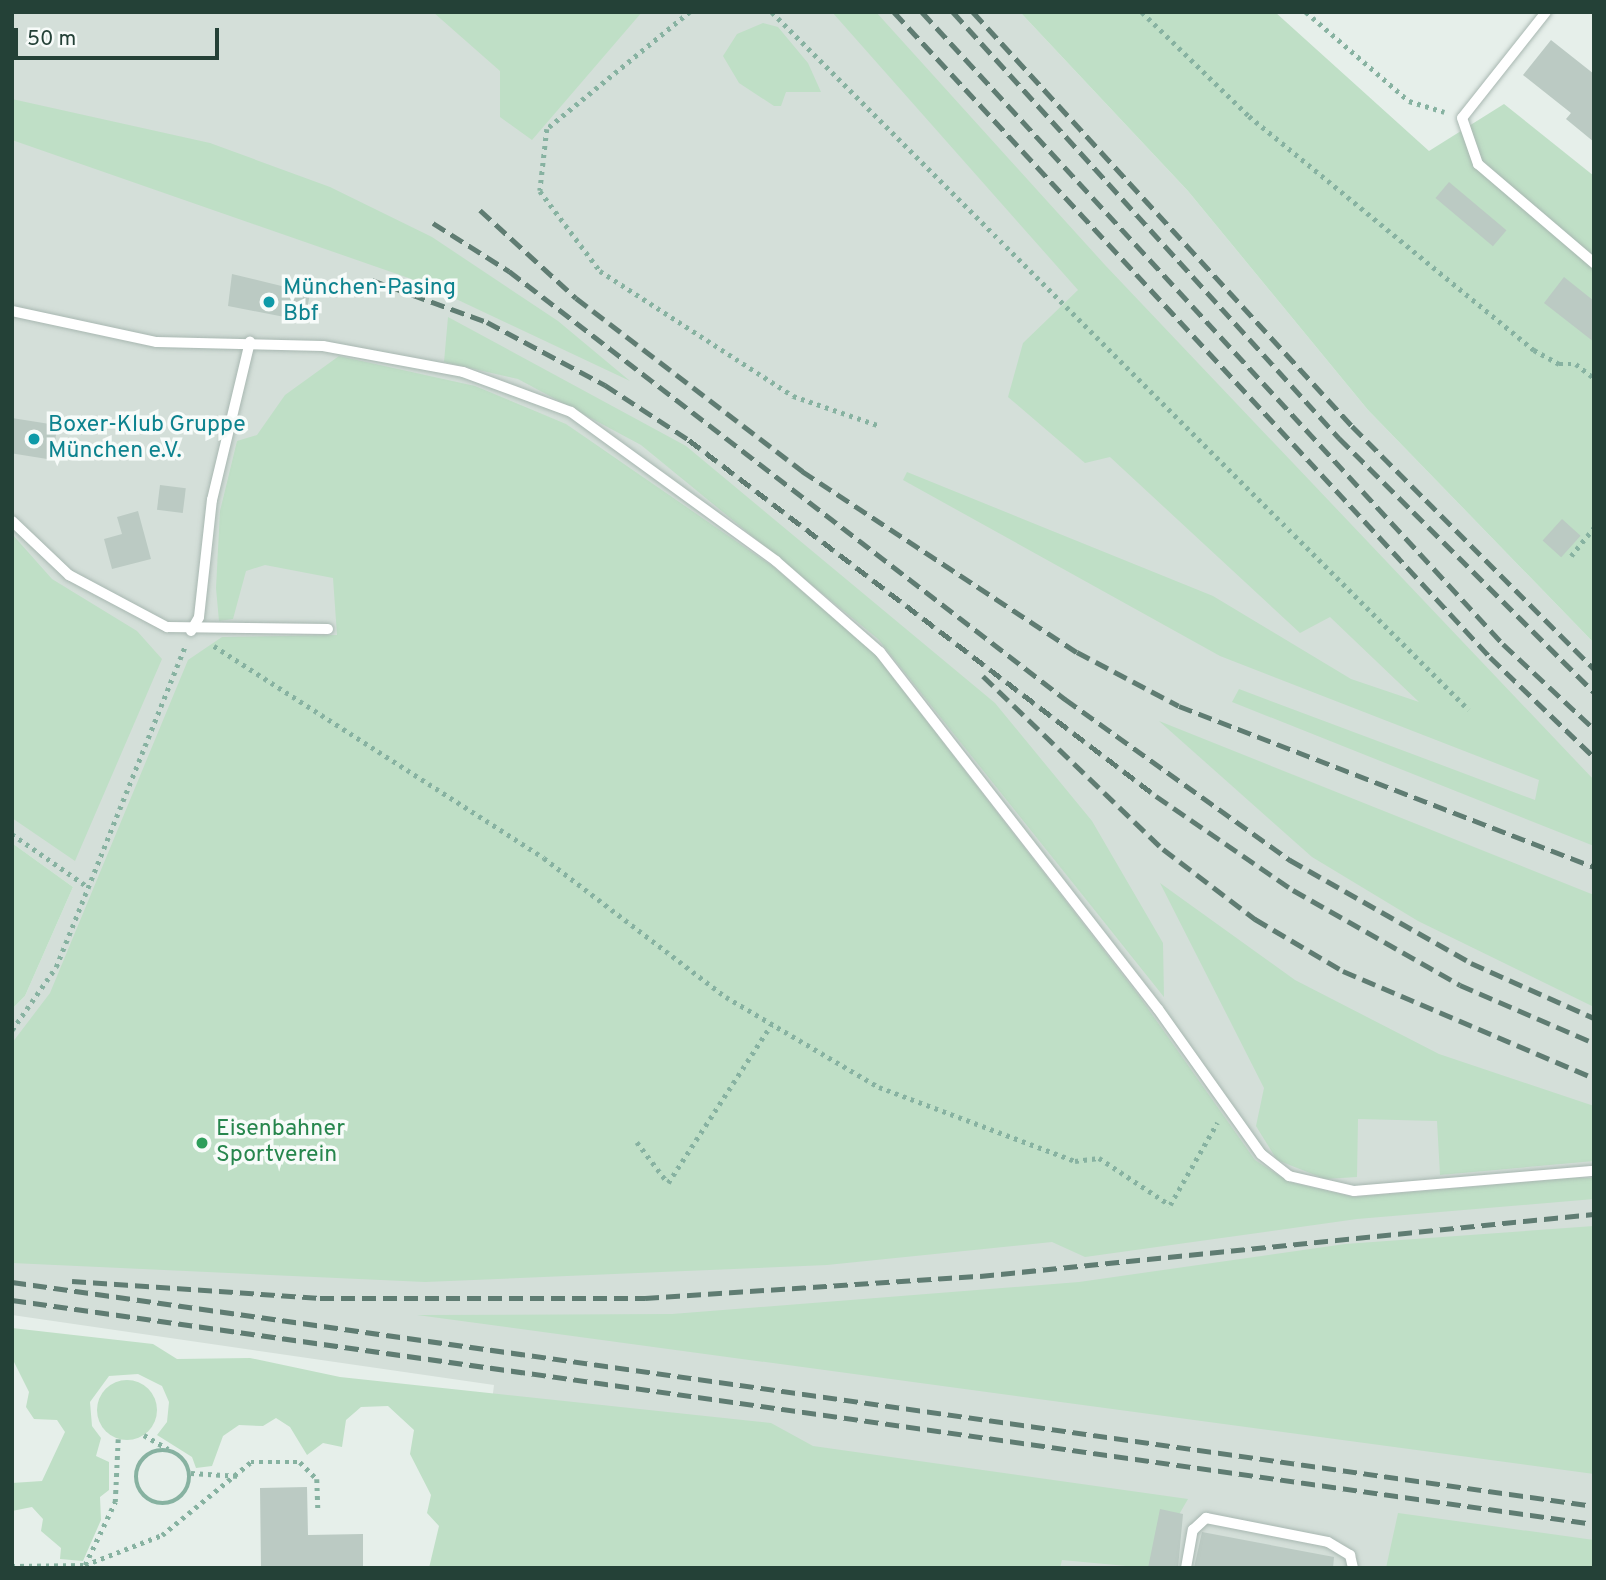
<!DOCTYPE html>
<meta charset="utf-8">
<style>
body{margin:0}
#map{position:relative;width:1606px;height:1580px;overflow:hidden;background:#e6efea;font-family:Overpass,sans-serif}
div>[style]{position:absolute}
.built>*{inset:0;background:#d4dfd9}
.green>*{inset:0;background:#bfdfc6}
.round{border-radius:50%}
.building>*{inset:0;background:#bbcac3;transform-origin:0 0}
.path>*{height:4.5px;margin-top:-2.25px;transform-origin:0;background:repeating-linear-gradient(90deg,#87b2a1 0 3.5px,transparent 0 8.5px)}
.path>.ring{margin:-2.25px;padding:0;box-sizing:content-box;background:none;border:4.5px solid #87b2a1;border-radius:50%}
.roads{filter:drop-shadow(0 0 2px #a8b7b1) drop-shadow(0 0 2px #a8b7b1)}
.lane>*{height:10px;margin:-5px;padding:0 5px;transform-origin:5px;border-radius:5px;background:#fff}
.rail>*{height:5px;margin-top:-2.5px;transform-origin:0;background:repeating-linear-gradient(90deg,#5f7c72 0 14px,transparent 0 21px)}
.dots>*{width:19px;height:19px;translate:-50% -50%;box-sizing:border-box;border:4px solid #f7fbf9;border-radius:50%}
span{translate:-50% -50%;white-space:nowrap;text-align:center;line-height:1.15;-webkit-text-stroke:7px #f7fbf9;paint-order:stroke}
.culture-label{font-size:23px;color:#0d838f}
.left{translate:0 -50%;text-align:left}
.leisure-label{font-size:23px;color:#27864d}
.frame{position:absolute;inset:0;border:14px solid #244137;pointer-events:none}
.scale{position:absolute;left:14px;top:28px;width:205px;height:32px;box-sizing:border-box;border:4px solid #244137;border-top:0;padding-left:9px;font-size:21px;line-height:24px;white-space:nowrap;color:#244137;-webkit-text-stroke:5px #f7fbf9;paint-order:stroke}
</style>
<div id="map">
<div class="built">
<div style="clip-path:polygon(12px 12px,1020px 12px,1188px 191px,1368px 410px,1594px 643px,1594px 1568px,471px 1568px,494px 1385px,12px 1315px,12px 1009px,25px 996px,73px 887px,12px 843px)"></div>
</div>
<div class="green">
<div style="clip-path:polygon(433px 12px,642px 12px,532px 140px,500px 117px,500px 71px)"></div>
<div style="clip-path:polygon(832px 12px,876px 12px,1105px 265px,1594px 780px,1594px 846px,1232px 702px,1239px 689px,1535px 800px,1539px 780px,1220px 656px,903px 480px,907px 472px,1213px 596px,1351px 679px,1419px 702px,1330px 617px,1300px 633px,1110px 457px,1085px 463px,1008px 397px,1023px 343px,1078px 290px)"></div>
<div style="clip-path:polygon(1020px 12px,1275px 12px,1429px 151px,1504px 104px,1594px 176px,1594px 643px,1368px 410px,1188px 191px)"></div>
<div style="clip-path:polygon(763px 23px,778px 27px,808px 63px,821px 92px,786px 92px,781px 106px,774px 106px,739px 83px,723px 56px,737px 34px)"></div>
<div style="clip-path:polygon(12px 99px,210px 143px,330px 187px,432px 237px,558px 321px,630px 381px,420px 282px,12px 140px)"></div>
<div style="clip-path:polygon(448px 317px,686px 446px,995px 703px,1092px 821px,1163px 943px,1164px 997px,878px 639px,641px 445px,518px 379px,444px 362px)"></div>
<div style="clip-path:polygon(339px 356px,475px 386px,566px 424px,775px 568px,874px 653px,1139px 996px,1255px 1160px,1289px 1182px,1354px 1197px,1571px 1178px,1594px 1178px,1594px 1199px,1357px 1219px,1085px 1257px,1052px 1242px,827px 1265px,425px 1282px,12px 1263px,12px 1043px,50px 993px,188px 660px,222px 637px,337px 635px,333px 578px,265px 565px,246px 571px,233px 619px,219px 621px,216px 588px,220px 511px,237px 441px,257px 435px,285px 395px)"></div>
<div style="clip-path:polygon(12px 534px,52px 579px,137px 631px,162px 659px,75px 861px,12px 818px)"></div>
<div style="clip-path:polygon(1159px 721px,1594px 895px,1594px 1007px,1418px 921px,1312px 857px)"></div>
<div style="clip-path:polygon(12px 843px,73px 887px,25px 996px,12px 1009px)"></div>
<div style="clip-path:polygon(1160px 883px,1295px 980px,1439px 1054px,1594px 1106px,1594px 1161px,1440px 1175px,1437px 1121px,1358px 1119px,1357px 1177px,1325px 1179px,1277px 1160px,1256px 1126px,1264px 1088px)"></div>
<div style="clip-path:polygon(1594px 1226px,1594px 1474px,417px 1315px,672px 1314px,1079px 1282px,1345px 1244px)"></div>
<div style="clip-path:polygon(12px 1328px,153px 1344px,177px 1359px,250px 1358px,340px 1377px,771px 1423px,813px 1446px,1188px 1499px,1148px 1568px,1062px 1560px,1060px 1568px,429px 1568px,439px 1526px,427px 1513px,431px 1495px,410px 1454px,414px 1430px,388px 1406px,361px 1407px,346px 1420px,342px 1447px,323px 1443px,307px 1455px,290px 1427px,276px 1418px,263px 1426px,239px 1425px,223px 1436px,212px 1466px,196px 1468px,192px 1457px,157px 1435px,167px 1422px,169px 1402px,162px 1386px,138px 1374px,109px 1376px,90px 1402px,92px 1426px,101px 1438px,96px 1456px,109px 1462px,109px 1490px,100px 1497px,101px 1520px,83px 1561px,60px 1559px,61px 1548px,41px 1531px,43px 1519px,32px 1507px,12px 1511px,12px 1483px,42px 1481px,65px 1432px,57px 1420px,34px 1419px,26px 1407px,29px 1392px,12px 1358px)"></div>
<div class="round" style="left:97px;top:1380px;width:60px;height:60px"></div>
<div style="clip-path:polygon(1398px 1513px,1594px 1540px,1594px 1568px,1386px 1568px)"></div>
</div>
<div class="building">
<div style="clip-path:polygon(1551px 40px,1594px 74px,1594px 142px,1566px 119px,1571px 113px,1523px 75px)"></div>
<div style="left:1449px;top:182px;width:75px;height:21px;rotate:40deg"></div>
<div style="clip-path:polygon(232px 274px,310px 293px,305px 321px,228px 306px)"></div>
<div style="clip-path:polygon(1564px 277px,1594px 301px,1594px 342px,1544px 303px)"></div>
<div style="left:12px;top:418px;width:46px;height:35px;rotate:9deg"></div>
<div style="left:160px;top:485px;width:26px;height:25px;rotate:7deg"></div>
<div style="clip-path:polygon(138px 511px,151px 559px,112px 569px,104px 539px,122px 534px,117px 517px)"></div>
<div style="left:1562px;top:519px;width:25px;height:29px;rotate:42deg"></div>
<div style="clip-path:polygon(307px 1487px,308px 1535px,363px 1534px,363px 1566px,261px 1568px,260px 1488px)"></div>
<div style="clip-path:polygon(1160px 1509px,1183px 1514px,1178px 1568px,1148px 1568px)"></div>
<div style="clip-path:polygon(1202px 1532px,1334px 1557px,1333px 1568px,1194px 1568px)"></div>
</div>
<div class="path">
<div style="left:690px;top:12px;width:185px;rotate:140.7deg"></div>
<div style="left:547px;top:129px;width:62px;rotate:96.4deg"></div>
<div style="left:540px;top:191px;width:100px;rotate:53.1deg"></div>
<div style="left:600px;top:271px;width:230px;rotate:32.9deg"></div>
<div style="left:793px;top:396px;width:92px;rotate:19deg"></div>
<div style="left:772px;top:12px;width:986px;rotate:45.04deg"></div>
<div style="left:1142px;top:12px;width:149px;rotate:44.2deg"></div>
<div style="left:1249px;top:116px;width:369px;rotate:39.4deg"></div>
<div style="left:1534px;top:350px;width:29px;rotate:29deg"></div>
<div style="left:1559px;top:364px;width:17px"></div>
<div style="left:1576px;top:364px;width:23px;rotate:38deg"></div>
<div style="left:1306px;top:12px;width:136px;rotate:40.8deg"></div>
<div style="left:1409px;top:101px;width:37px;rotate:17deg"></div>
<div style="left:1571px;top:556px;width:36px;rotate:-51deg"></div>
<div style="left:214px;top:646px;width:392px;rotate:32.7deg"></div>
<div style="left:544px;top:858px;width:229px;rotate:37.4deg"></div>
<div style="left:726px;top:997px;width:178px;rotate:30.5deg"></div>
<div style="left:879px;top:1087px;width:210px;rotate:20.7deg"></div>
<div style="left:1075px;top:1161px;width:24px;rotate:-7deg"></div>
<div style="left:1099px;top:1158px;width:85px;rotate:33.5deg"></div>
<div style="left:1170px;top:1205px;width:95px;rotate:-60.2deg"></div>
<div style="left:12px;top:834px;width:93px;rotate:34.9deg"></div>
<div style="left:12px;top:1030px;width:77px;rotate:-55.1deg"></div>
<div style="left:56px;top:967px;width:346px;rotate:-68.1deg"></div>
<div style="left:637px;top:1142px;width:51px;rotate:52.9deg"></div>
<div style="left:668px;top:1183px;width:189px;rotate:-56.9deg"></div>
<div style="left:144px;top:1435px;width:28px;rotate:30deg"></div>
<div class="ring" style="left:136px;top:1450px;width:49.5px;height:49.5px"></div>
<div style="left:191px;top:1473px;width:49px;rotate:3.5deg"></div>
<div style="left:85px;top:1565px;width:70px;rotate:-64.5deg"></div>
<div style="left:115px;top:1502px;width:63px;rotate:-87.3deg"></div>
<div style="left:12px;top:1566px;width:73px;rotate:-0.8deg"></div>
<div style="left:85px;top:1565px;width:83px;rotate:-21.3deg"></div>
<div style="left:162px;top:1535px;width:115px;rotate:-39.4deg"></div>
<div style="left:251px;top:1462px;width:49px"></div>
<div style="left:300px;top:1462px;width:24px;rotate:45deg"></div>
<div style="left:317px;top:1479px;width:29px;rotate:88deg"></div>
</div>
<div class="roads">
<div class="lane">
<div style="left:1546px;top:12px;width:135px;rotate:128.4deg"></div>
<div style="left:1462px;top:118px;width:49px;rotate:70.8deg"></div>
<div style="left:1478px;top:164px;width:153px;rotate:40.5deg"></div>
<div style="left:12px;top:311px;width:148px;rotate:12.1deg"></div>
<div style="left:157px;top:342px;width:166px;rotate:1.4deg"></div>
<div style="left:323px;top:346px;width:142px;rotate:10.5deg"></div>
<div style="left:463px;top:372px;width:115px;rotate:20.3deg"></div>
<div style="left:571px;top:412px;width:253px;rotate:36deg"></div>
<div style="left:776px;top:561px;width:138px;rotate:41.2deg"></div>
<div style="left:880px;top:652px;width:452px;rotate:52.1deg"></div>
<div style="left:1158px;top:1009px;width:178px;rotate:54.6deg"></div>
<div style="left:1261px;top:1154px;width:36px;rotate:38deg"></div>
<div style="left:1289px;top:1176px;width:67px;rotate:13deg"></div>
<div style="left:1354px;top:1191px;width:241px;rotate:-4.8deg"></div>
<div style="left:12px;top:521px;width:79px;rotate:43.5deg"></div>
<div style="left:69px;top:575px;width:111px;rotate:28deg"></div>
<div style="left:167px;top:627px;width:161px;rotate:0.7deg"></div>
<div style="left:191px;top:631px;width:16px;rotate:-60deg"></div>
<div style="left:199px;top:617px;width:118px;rotate:-83.7deg"></div>
<div style="left:212px;top:500px;width:163px;rotate:-76.5deg"></div>
<div style="left:1186px;top:1568px;width:39px;rotate:-80deg"></div>
<div style="left:1193px;top:1530px;width:18px;rotate:-43deg"></div>
<div style="left:1206px;top:1518px;width:124px;rotate:11.1deg"></div>
<div style="left:1328px;top:1542px;width:26px;rotate:31deg"></div>
<div style="left:1350px;top:1555px;width:13px;rotate:77deg"></div>
</div>
</div>
<div class="rail">
<div style="left:894px;top:12px;width:878px;rotate:47.26deg"></div>
<div style="left:1490px;top:657px;width:144px;rotate:43.9deg"></div>
<div style="left:922px;top:12px;width:858px;rotate:47.41deg"></div>
<div style="left:1503px;top:644px;width:125px;rotate:43deg"></div>
<div style="left:953px;top:12px;width:575px;rotate:47.82deg"></div>
<div style="left:1339px;top:438px;width:360px;rotate:44.9deg"></div>
<div style="left:973px;top:12px;width:561px;rotate:47.53deg"></div>
<div style="left:1352px;top:426px;width:343px;rotate:45.1deg"></div>
<div style="left:480px;top:210px;width:130px;rotate:42.5deg"></div>
<div style="left:576px;top:298px;width:285px;rotate:37.4deg"></div>
<div style="left:802px;top:471px;width:329px;rotate:33.4deg"></div>
<div style="left:1077px;top:652px;width:115px;rotate:27.9deg"></div>
<div style="left:1179px;top:706px;width:445px;rotate:21.2deg"></div>
<div style="left:433px;top:223px;width:90px;rotate:32.3deg"></div>
<div style="left:509px;top:271px;width:702px;rotate:37.59deg"></div>
<div style="left:1065px;top:699px;width:277px;rotate:35.6deg"></div>
<div style="left:1290px;top:860px;width:208px;rotate:29.6deg"></div>
<div style="left:1471px;top:963px;width:135px;rotate:24.1deg"></div>
<div style="left:372px;top:280px;width:122px;rotate:20.1deg"></div>
<div style="left:487px;top:322px;width:134px;rotate:28.1deg"></div>
<div style="left:605px;top:385px;width:100px;rotate:33.2deg"></div>
<div style="left:689px;top:440px;width:587px;rotate:37.32deg"></div>
<div style="left:1156px;top:796px;width:166px;rotate:34.5deg"></div>
<div style="left:1293px;top:890px;width:192px;rotate:29.6deg"></div>
<div style="left:1460px;top:985px;width:146px;rotate:23.4deg"></div>
<div style="left:983px;top:676px;width:250px;rotate:43.9deg"></div>
<div style="left:1163px;top:849px;width:116px;rotate:37.3deg"></div>
<div style="left:1255px;top:919px;width:102px;rotate:30.6deg"></div>
<div style="left:1343px;top:971px;width:273px;rotate:23.1deg"></div>
<div style="left:72px;top:1281px;width:249px;rotate:3.9deg"></div>
<div style="left:320px;top:1298px;width:325px"></div>
<div style="left:645px;top:1298px;width:336px;rotate:-3.8deg"></div>
<div style="left:980px;top:1276px;width:617px;rotate:-5.77deg"></div>
<div style="left:12px;top:1282px;width:1598px;rotate:8.06deg"></div>
<div style="left:12px;top:1300px;width:1598px;rotate:8.06deg"></div>
</div>
<div class="dots">
<div style="left:269px;top:302px;background:#0f9aa8"></div>
<div style="left:34px;top:439px;background:#0f9aa8"></div>
<div style="left:202px;top:1143px;background:#2e9e5b"></div>
</div>
<div class="culture-label">
<span class="left" style="left:283px;top:302px">München-Pasing<br>Bbf</span>
<span class="left" style="left:48px;top:439px">Boxer-Klub Gruppe<br>München e.V.</span>
</div>
<div class="leisure-label">
<span class="left" style="left:216px;top:1143px">Eisenbahner<br>Sportverein</span>
</div>
<div class="frame"></div>
<div class="scale">50 m</div>
</div>
